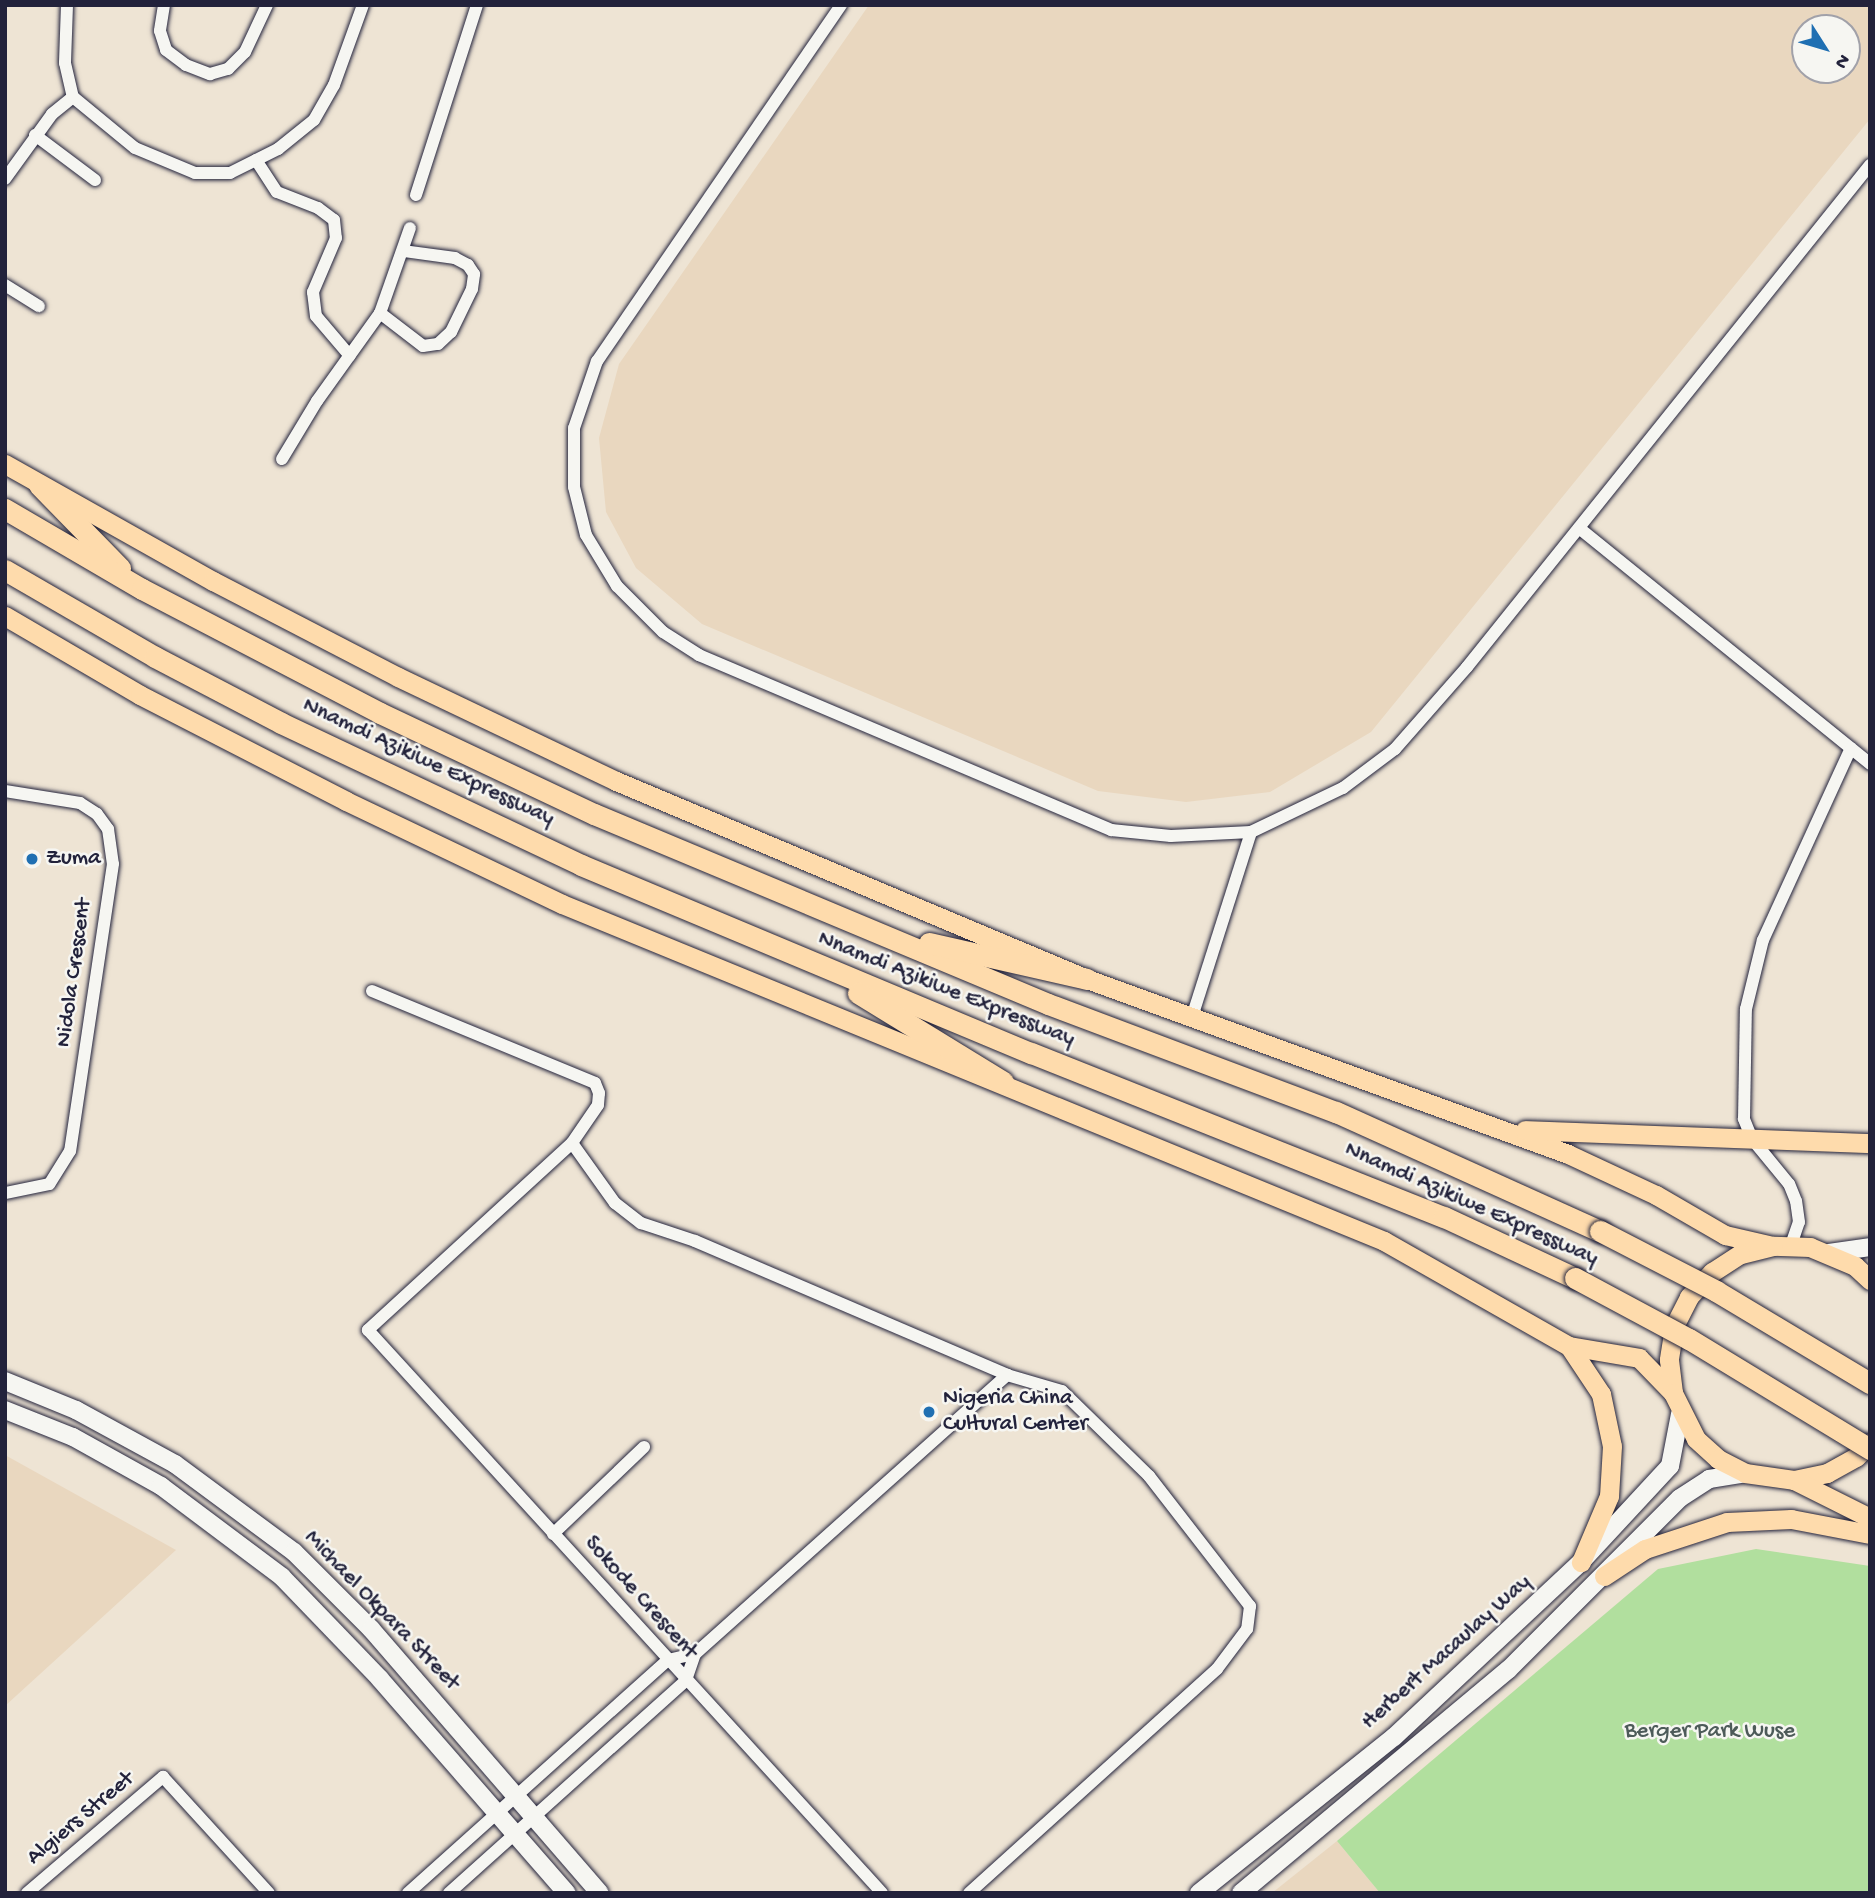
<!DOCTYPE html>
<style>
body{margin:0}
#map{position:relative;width:1875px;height:1898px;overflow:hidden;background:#eee4d4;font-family:"Gochi Hand",sans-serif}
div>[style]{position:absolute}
.built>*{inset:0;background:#e9d7bf}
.green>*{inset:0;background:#b1df9e}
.roads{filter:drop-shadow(0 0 2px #22223b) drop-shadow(0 0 2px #22223b)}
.minor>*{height:12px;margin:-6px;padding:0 6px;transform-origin:6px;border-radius:6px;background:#f6f6f2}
.secondary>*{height:18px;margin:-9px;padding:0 9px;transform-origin:9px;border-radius:9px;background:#f6f6f2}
.trunk>*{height:19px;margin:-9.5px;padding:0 9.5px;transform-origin:9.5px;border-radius:9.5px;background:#fedbac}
.motorway>*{height:21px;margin:-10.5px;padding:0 10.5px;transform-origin:10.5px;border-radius:10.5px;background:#fedbac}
.bridges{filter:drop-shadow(0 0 2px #22223b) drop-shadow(0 0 2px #22223b)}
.motorway-bridge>*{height:21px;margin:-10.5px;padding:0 10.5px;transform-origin:10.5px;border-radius:10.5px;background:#fedbac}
.dots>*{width:19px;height:19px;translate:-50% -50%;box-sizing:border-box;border:4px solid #f6f6f2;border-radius:50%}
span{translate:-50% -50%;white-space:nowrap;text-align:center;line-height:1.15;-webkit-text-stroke:5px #f6f6f2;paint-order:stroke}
.street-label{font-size:23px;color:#22223b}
.poi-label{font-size:23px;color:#22223b}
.left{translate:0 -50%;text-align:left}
.park-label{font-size:23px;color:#4d5b59}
.frame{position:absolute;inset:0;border:7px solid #22223b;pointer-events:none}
.north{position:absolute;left:1791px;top:14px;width:70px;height:70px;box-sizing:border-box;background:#f6f6f2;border:2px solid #a1a1a9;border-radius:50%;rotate:127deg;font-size:19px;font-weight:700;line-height:28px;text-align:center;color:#22223b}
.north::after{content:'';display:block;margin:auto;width:24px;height:32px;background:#1f6fb2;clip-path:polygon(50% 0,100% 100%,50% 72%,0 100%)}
</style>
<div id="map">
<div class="built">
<div style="clip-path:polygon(evenodd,869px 5px,1870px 5px,1870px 119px,1371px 732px,1270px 792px,1186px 802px,1098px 791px,702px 624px,636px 568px,606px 512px,599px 438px,619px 364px,869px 5px,1805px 28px,1847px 28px,1847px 70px,1805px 70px,1805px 28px)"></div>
<div style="clip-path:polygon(5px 1455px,176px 1550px,5px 1706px)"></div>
<div style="clip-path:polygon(1337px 1841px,1380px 1893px,1272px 1893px)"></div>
</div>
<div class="green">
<div style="clip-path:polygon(1756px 1549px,1870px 1566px,1870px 1893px,1380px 1893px,1337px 1841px,1658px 1569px)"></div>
</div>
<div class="roads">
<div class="minor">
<div style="left:67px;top:5px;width:58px;rotate:92deg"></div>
<div style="left:65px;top:63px;width:35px;rotate:77deg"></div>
<div style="left:73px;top:97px;width:80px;rotate:39.4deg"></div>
<div style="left:135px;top:148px;width:65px;rotate:22.6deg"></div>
<div style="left:195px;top:173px;width:35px"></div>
<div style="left:230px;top:173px;width:54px;rotate:-26.6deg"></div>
<div style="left:278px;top:149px;width:46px;rotate:-38.9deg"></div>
<div style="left:314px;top:120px;width:40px;rotate:-60.3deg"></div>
<div style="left:334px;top:85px;width:85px;rotate:-70.1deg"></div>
<div style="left:164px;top:5px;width:26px;rotate:99deg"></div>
<div style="left:160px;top:31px;width:20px;rotate:72deg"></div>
<div style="left:166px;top:50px;width:25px;rotate:37deg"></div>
<div style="left:186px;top:65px;width:26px;rotate:21deg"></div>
<div style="left:210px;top:74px;width:19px;rotate:-16deg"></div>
<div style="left:228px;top:69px;width:24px;rotate:-45deg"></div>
<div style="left:245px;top:52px;width:52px;rotate:-64.9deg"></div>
<div style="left:841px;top:5px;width:432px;rotate:124.4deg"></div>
<div style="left:597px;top:361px;width:71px;rotate:108.9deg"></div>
<div style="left:574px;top:428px;width:59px;rotate:90deg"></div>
<div style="left:574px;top:487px;width:49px;rotate:76deg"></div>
<div style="left:586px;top:535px;width:60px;rotate:58.7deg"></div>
<div style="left:617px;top:586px;width:65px;rotate:45deg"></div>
<div style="left:663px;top:632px;width:43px;rotate:32.6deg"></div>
<div style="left:699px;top:655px;width:448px;rotate:23deg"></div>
<div style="left:1111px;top:830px;width:60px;rotate:5.7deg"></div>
<div style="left:1171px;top:836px;width:80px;rotate:-2.9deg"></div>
<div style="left:1251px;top:832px;width:102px;rotate:-25.6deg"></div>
<div style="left:1343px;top:788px;width:65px;rotate:-36.9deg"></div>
<div style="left:1395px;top:749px;width:109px;rotate:-48.7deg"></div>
<div style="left:1467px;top:667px;width:644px;rotate:-51.24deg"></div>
<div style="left:35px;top:135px;width:75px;rotate:36.9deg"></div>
<div style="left:256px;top:160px;width:38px;rotate:57deg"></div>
<div style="left:277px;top:192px;width:44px;rotate:21.3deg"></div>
<div style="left:318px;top:208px;width:20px;rotate:37deg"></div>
<div style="left:334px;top:220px;width:18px;rotate:84deg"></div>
<div style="left:336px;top:238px;width:59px;rotate:113.1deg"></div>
<div style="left:313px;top:292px;width:24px;rotate:83deg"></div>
<div style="left:316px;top:316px;width:52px;rotate:49.6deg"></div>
<div style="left:5px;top:179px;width:80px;rotate:-54.1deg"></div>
<div style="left:52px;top:114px;width:27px;rotate:-39deg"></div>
<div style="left:416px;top:195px;width:200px;rotate:-72.2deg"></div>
<div style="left:5px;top:285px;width:40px;rotate:32deg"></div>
<div style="left:380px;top:313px;width:54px;rotate:37.5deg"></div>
<div style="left:423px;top:346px;width:15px;rotate:-8deg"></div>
<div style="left:438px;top:344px;width:18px;rotate:-43deg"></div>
<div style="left:451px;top:332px;width:48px;rotate:-64deg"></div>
<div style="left:472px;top:289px;width:15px;rotate:-82deg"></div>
<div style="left:474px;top:274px;width:11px;rotate:-124deg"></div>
<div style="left:468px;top:265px;width:15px;rotate:-152deg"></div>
<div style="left:455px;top:258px;width:51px;rotate:-172.2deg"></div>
<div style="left:282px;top:459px;width:68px;rotate:-58.9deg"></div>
<div style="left:317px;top:401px;width:108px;rotate:-54.4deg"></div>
<div style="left:380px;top:313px;width:90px;rotate:-70.6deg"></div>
<div style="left:1579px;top:528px;width:375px;rotate:39deg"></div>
<div style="left:5px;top:791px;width:76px;rotate:9.1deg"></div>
<div style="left:80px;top:803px;width:20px;rotate:33deg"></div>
<div style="left:97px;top:814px;width:19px;rotate:54deg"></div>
<div style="left:108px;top:829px;width:35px;rotate:82deg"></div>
<div style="left:113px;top:864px;width:290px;rotate:98.5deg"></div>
<div style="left:70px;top:1151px;width:39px;rotate:122deg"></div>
<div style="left:49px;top:1184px;width:45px;rotate:168.4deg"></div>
<div style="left:372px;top:991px;width:241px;rotate:22.4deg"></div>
<div style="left:595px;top:1083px;width:11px;rotate:68deg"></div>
<div style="left:599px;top:1093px;width:12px;rotate:95deg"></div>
<div style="left:598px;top:1105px;width:46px;rotate:124.4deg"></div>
<div style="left:572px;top:1143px;width:277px;rotate:137.5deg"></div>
<div style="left:368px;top:1330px;width:762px;rotate:47.6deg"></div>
<div style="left:1192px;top:1017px;width:194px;rotate:-72.3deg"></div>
<div style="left:572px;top:1143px;width:74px;rotate:54.4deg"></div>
<div style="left:615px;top:1203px;width:33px;rotate:38deg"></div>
<div style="left:641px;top:1223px;width:57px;rotate:18.4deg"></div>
<div style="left:695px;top:1241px;width:340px;rotate:23.2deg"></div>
<div style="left:1007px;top:1375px;width:57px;rotate:16.2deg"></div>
<div style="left:1062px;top:1391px;width:122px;rotate:44.3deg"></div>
<div style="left:1149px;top:1476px;width:165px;rotate:52.2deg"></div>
<div style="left:1250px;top:1606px;width:23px;rotate:97deg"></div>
<div style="left:1247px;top:1629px;width:50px;rotate:126.9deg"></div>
<div style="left:1217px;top:1669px;width:334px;rotate:137.9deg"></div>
<div style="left:1791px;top:1245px;width:24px;rotate:-71deg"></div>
<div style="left:1799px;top:1222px;width:21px;rotate:-98deg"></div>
<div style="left:1796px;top:1201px;width:18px;rotate:-112deg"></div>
<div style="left:1789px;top:1184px;width:58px;rotate:-129.4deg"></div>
<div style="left:1752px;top:1139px;width:22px;rotate:-112deg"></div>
<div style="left:1744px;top:1119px;width:110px;rotate:-89deg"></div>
<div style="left:1746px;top:1009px;width:71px;rotate:-76.2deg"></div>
<div style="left:1763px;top:940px;width:211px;rotate:-65.4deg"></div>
<div style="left:553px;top:1534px;width:126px;rotate:-43.7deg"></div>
<div style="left:27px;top:1893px;width:179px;rotate:-40.5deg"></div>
<div style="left:163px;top:1777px;width:157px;rotate:47.6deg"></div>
<div style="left:408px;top:1893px;width:349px;rotate:-41.9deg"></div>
<div style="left:668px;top:1660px;width:28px;rotate:-13deg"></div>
<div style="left:695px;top:1654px;width:419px;rotate:-41.8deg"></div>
<div style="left:449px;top:1893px;width:319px;rotate:-41.9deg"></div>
<div style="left:686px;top:1680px;width:28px;rotate:-71deg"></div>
</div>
<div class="secondary">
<div style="left:1829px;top:1253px;width:41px;rotate:-8.3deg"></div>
<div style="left:5px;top:1381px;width:77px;rotate:22.2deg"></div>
<div style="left:76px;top:1410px;width:113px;rotate:28.6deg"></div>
<div style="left:175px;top:1464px;width:148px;rotate:36.5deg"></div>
<div style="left:294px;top:1552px;width:109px;rotate:45deg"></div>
<div style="left:371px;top:1629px;width:349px;rotate:49.1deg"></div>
<div style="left:5px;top:1410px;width:73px;rotate:21.7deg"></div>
<div style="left:73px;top:1437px;width:101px;rotate:29.1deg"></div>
<div style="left:161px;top:1486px;width:151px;rotate:36.9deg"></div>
<div style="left:282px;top:1577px;width:141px;rotate:46.1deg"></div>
<div style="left:380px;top:1679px;width:284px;rotate:48.9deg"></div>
<div style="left:1199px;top:1893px;width:250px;rotate:-38.7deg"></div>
<div style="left:1394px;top:1737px;width:256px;rotate:-43.1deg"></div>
<div style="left:1581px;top:1562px;width:131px;rotate:-47.2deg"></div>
<div style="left:1670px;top:1466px;width:53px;rotate:-79.1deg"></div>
<div style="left:1241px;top:1893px;width:348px;rotate:-39.9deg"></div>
<div style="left:1508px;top:1670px;width:243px;rotate:-45deg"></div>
<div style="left:1680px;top:1498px;width:35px;rotate:-33deg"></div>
<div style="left:1709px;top:1479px;width:36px;rotate:-9deg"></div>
</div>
<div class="trunk">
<div style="left:5px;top:464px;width:239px;rotate:29.4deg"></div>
<div style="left:213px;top:581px;width:208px;rotate:27.4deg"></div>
<div style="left:398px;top:677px;width:242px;rotate:25.5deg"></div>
<div style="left:616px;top:781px;width:511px;rotate:22.8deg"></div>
<div style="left:1087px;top:979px;width:512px;rotate:19.99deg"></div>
<div style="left:1568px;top:1154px;width:97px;rotate:25deg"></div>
<div style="left:1656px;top:1195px;width:80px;rotate:30.1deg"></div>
<div style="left:1725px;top:1235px;width:49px;rotate:12.9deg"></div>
<div style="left:5px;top:616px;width:156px;rotate:30.3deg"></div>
<div style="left:140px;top:695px;width:232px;rotate:27.2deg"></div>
<div style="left:346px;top:801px;width:239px;rotate:25.5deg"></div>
<div style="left:562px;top:904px;width:888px;rotate:22.29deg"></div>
<div style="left:1384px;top:1241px;width:213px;rotate:29.6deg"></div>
<div style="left:1569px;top:1346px;width:71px;rotate:9.7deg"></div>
<div style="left:1639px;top:1358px;width:49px;rotate:45.8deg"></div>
<div style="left:1525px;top:1130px;width:345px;rotate:2.2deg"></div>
<div style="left:1870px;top:1280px;width:21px;rotate:-137deg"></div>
<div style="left:1855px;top:1266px;width:49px;rotate:-157.1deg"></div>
<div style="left:1810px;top:1247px;width:37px;rotate:-178deg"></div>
<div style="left:1773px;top:1246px;width:34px;rotate:166deg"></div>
<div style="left:1740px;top:1254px;width:33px;rotate:147deg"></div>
<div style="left:1712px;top:1272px;width:34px;rotate:133deg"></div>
<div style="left:1689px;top:1297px;width:34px;rotate:117deg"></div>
<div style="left:1674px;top:1327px;width:33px;rotate:99deg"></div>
<div style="left:1669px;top:1360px;width:33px;rotate:83deg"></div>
<div style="left:1673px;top:1393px;width:51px;rotate:63.4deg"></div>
<div style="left:1696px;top:1439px;width:30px;rotate:42deg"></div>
<div style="left:1718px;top:1459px;width:30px;rotate:27deg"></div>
<div style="left:1745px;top:1473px;width:49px;rotate:8.1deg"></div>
<div style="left:1794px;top:1480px;width:34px;rotate:-12deg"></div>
<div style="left:1827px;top:1473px;width:33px;rotate:-29deg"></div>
<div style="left:1856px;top:1457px;width:20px;rotate:-45deg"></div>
<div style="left:1569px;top:1346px;width:58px;rotate:56.3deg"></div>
<div style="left:1601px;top:1394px;width:53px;rotate:78.1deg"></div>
<div style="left:1612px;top:1446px;width:50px;rotate:93.4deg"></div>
<div style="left:1609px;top:1496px;width:72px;rotate:113deg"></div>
<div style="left:1794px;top:1480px;width:85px;rotate:26.6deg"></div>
<div style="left:1604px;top:1576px;width:49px;rotate:-33.4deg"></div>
<div style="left:1645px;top:1549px;width:86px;rotate:-18.2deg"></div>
<div style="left:1727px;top:1522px;width:64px;rotate:-2.7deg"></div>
<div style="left:1791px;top:1519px;width:80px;rotate:10.8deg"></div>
</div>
<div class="motorway">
<div style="left:39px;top:485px;width:116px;rotate:45.7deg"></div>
<div style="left:5px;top:509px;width:159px;rotate:30.3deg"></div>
<div style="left:142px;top:589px;width:268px;rotate:27.5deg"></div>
<div style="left:380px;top:713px;width:237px;rotate:25.3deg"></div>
<div style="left:594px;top:814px;width:492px;rotate:22.7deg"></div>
<div style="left:1048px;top:1004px;width:308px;rotate:20.6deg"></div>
<div style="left:1336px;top:1112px;width:290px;rotate:24.3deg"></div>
<div style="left:5px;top:570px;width:173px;rotate:30.1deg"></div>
<div style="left:155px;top:657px;width:142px;rotate:27.6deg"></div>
<div style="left:281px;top:723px;width:332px;rotate:25.3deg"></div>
<div style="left:581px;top:865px;width:488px;rotate:22.7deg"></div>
<div style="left:1031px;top:1053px;width:444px;rotate:21.7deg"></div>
<div style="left:1444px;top:1217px;width:145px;rotate:25deg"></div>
<div style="left:929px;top:943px;width:162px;rotate:12.8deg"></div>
<div style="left:858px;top:993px;width:170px;rotate:31.5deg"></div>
</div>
</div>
<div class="bridges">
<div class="motorway-bridge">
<div style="left:1600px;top:1231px;width:131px;rotate:27.3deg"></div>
<div style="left:1716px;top:1291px;width:179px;rotate:30.9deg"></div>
<div style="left:1575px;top:1278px;width:129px;rotate:28.2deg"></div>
<div style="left:1689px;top:1339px;width:212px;rotate:31.3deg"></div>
</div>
</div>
<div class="dots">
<div style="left:32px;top:859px;background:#1f6fb2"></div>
<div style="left:929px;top:1412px;background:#1f6fb2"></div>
</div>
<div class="street-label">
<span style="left:428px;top:763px;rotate:25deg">Nnamdi Azikiwe Expressway</span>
<span style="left:75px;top:973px;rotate:-82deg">Nidola Crescent</span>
<span style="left:946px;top:990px;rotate:22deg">Nnamdi Azikiwe Expressway</span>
<span style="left:1471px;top:1205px;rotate:24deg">Nnamdi Azikiwe Expressway</span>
<span style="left:640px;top:1598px;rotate:48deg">Sokode Crescent</span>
<span style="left:381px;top:1611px;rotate:46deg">Michael Okpara Street</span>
<span style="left:1447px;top:1653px;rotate:-42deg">Herbert Macaulay Way</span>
<span style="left:81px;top:1819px;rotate:-40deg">Algiers Street</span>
</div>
<div class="poi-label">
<span class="left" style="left:46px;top:859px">Zuma</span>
<span class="left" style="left:943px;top:1412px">Nigeria China<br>Cultural Center</span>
</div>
<div class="park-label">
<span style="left:1710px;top:1732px">Berger Park Wuse</span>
</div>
<div class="frame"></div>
<div class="north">N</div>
</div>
